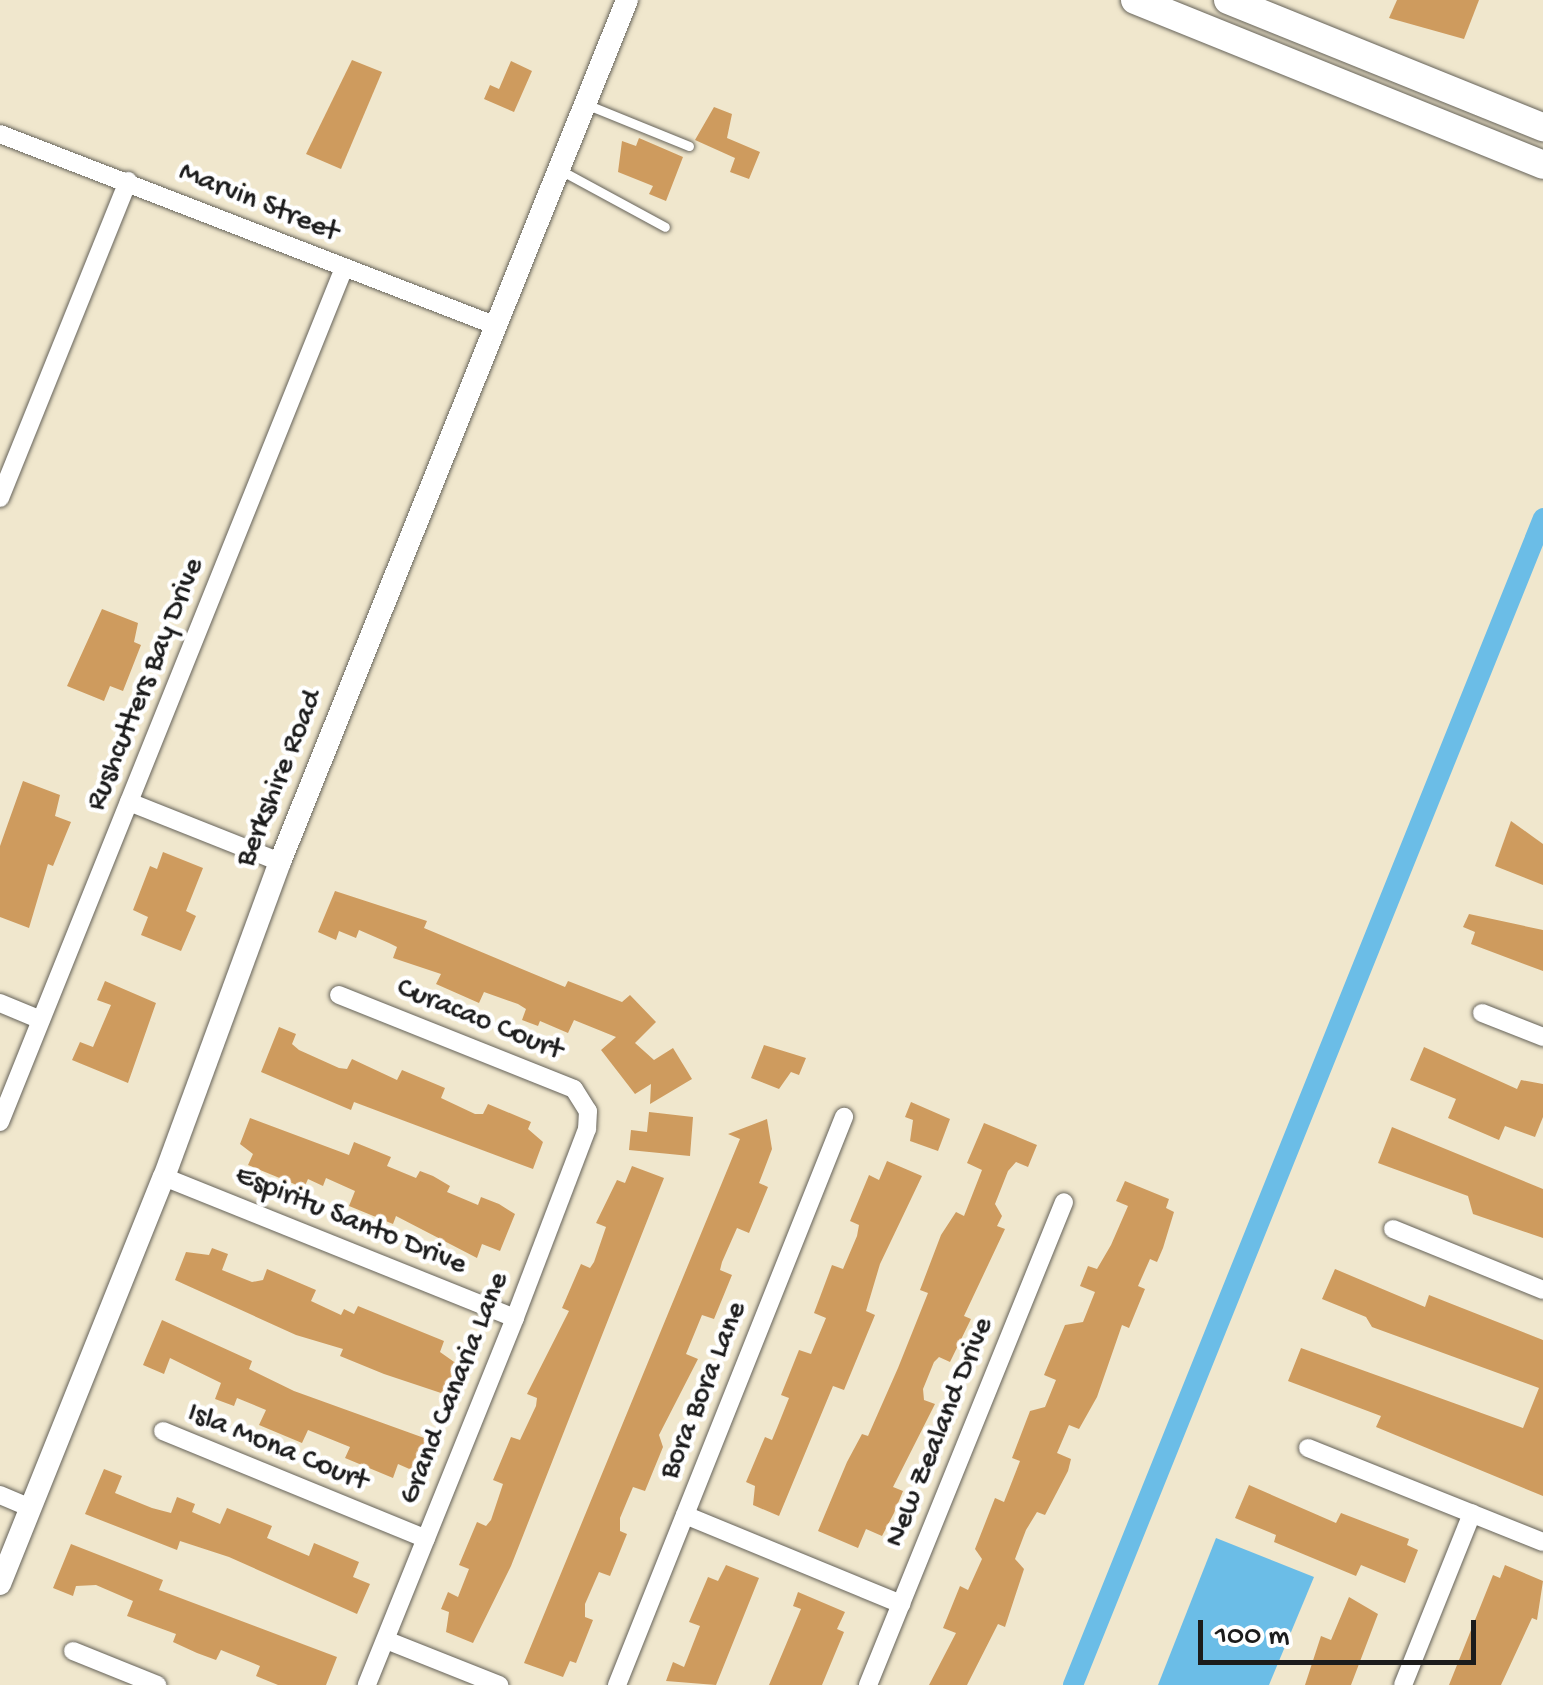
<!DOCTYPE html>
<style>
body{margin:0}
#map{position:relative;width:1543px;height:1685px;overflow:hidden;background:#f0e7cd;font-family:"Gochi Hand",sans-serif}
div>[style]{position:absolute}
.water>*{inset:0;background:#6bbde7}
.canal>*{height:20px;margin:-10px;padding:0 10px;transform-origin:10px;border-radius:10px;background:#6bbde7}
.building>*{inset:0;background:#ce9b5e}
.roads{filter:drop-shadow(0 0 2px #66635a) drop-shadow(0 0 2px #66635a)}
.service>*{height:9px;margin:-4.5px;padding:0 4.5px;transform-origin:4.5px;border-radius:4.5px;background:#fff}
.minor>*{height:18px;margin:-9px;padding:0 9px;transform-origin:9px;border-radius:9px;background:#fff}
.tertiary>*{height:22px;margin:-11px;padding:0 11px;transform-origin:11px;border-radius:11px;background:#fff}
.primary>*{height:28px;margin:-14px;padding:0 14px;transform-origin:14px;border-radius:14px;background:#fff}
span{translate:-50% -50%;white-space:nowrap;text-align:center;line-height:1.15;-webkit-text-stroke:9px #fff;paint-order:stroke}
.street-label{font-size:30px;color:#1c1c1c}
.scale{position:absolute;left:1198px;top:1620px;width:278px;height:45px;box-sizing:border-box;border:5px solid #1c1c1c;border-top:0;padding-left:12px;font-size:30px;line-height:35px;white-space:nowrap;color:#1c1c1c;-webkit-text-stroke:8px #fff;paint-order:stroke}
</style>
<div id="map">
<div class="water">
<div style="clip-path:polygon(1216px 1538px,1314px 1577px,1269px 1685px,1158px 1685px)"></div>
</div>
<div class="canal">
<div style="left:1073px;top:1685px;width:1258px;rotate:-68.06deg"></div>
</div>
<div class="building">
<div style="clip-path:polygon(1397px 0,1479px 0,1464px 39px,1389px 18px)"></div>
<div style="clip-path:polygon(352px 60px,382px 72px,341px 169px,306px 154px)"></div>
<div style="clip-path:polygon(511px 61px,532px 71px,514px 112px,484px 99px,490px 85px,499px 89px)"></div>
<div style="clip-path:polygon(714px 107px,732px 114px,727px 138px,760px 152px,749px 179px,730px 172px,735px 158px,695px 140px)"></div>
<div style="clip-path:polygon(639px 138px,683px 157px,666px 201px,649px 194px,653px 186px,618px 172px,622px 141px,636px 146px)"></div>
<div style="clip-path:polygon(102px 609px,138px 623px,134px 642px,141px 645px,123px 691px,110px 686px,104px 701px,67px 686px)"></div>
<div style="clip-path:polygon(23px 781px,60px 795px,55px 816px,71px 822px,53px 866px,48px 864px,29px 928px,0 917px,0 846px)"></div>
<div style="clip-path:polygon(1511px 821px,1543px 844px,1543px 885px,1495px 866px)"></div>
<div style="clip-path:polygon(163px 852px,203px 868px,186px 911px,196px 916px,181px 951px,141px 935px,148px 917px,133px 910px,150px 866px,157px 869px)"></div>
<div style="clip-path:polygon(335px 891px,427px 921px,424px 928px,565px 987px,568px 981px,622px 1002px,630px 995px,656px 1022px,635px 1043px,654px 1060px,673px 1048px,692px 1079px,650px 1104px,651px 1084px,635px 1094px,601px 1050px,616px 1037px,574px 1020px,568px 1033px,540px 1021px,538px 1026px,522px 1020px,526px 1009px,518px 1004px,484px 992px,479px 1003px,436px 984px,441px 974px,393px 958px,397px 947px,389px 943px,359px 930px,356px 938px,339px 931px,336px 940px,318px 932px)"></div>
<div style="clip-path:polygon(1469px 914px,1543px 930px,1543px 971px,1471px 944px,1475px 932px,1463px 927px)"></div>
<div style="clip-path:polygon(105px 981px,156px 1003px,128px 1083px,72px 1060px,80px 1042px,93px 1047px,111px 1005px,97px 1000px)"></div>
<div style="clip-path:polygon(279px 1027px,296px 1034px,292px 1044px,299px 1050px,339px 1068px,347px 1069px,352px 1059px,397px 1080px,402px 1070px,445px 1088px,441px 1098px,475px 1114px,483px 1114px,488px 1104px,531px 1122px,528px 1129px,543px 1142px,533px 1169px,354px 1102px,351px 1110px,261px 1072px)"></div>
<div style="clip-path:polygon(764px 1045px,806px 1058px,799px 1075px,791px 1072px,779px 1089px,751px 1078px)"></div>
<div style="clip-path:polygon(1424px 1047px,1517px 1089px,1521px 1080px,1543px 1084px,1543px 1117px,1535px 1137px,1505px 1126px,1499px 1140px,1448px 1118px,1456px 1099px,1410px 1080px)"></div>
<div style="clip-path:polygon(911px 1102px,950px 1119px,938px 1151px,910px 1141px,913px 1120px,905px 1117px)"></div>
<div style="clip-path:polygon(649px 1112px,693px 1117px,690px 1156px,629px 1150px,631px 1130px,647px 1132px)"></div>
<div style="clip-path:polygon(250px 1118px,349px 1155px,354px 1142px,391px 1157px,387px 1166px,416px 1178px,420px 1171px,433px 1176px,450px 1186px,447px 1192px,478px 1205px,481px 1197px,499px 1204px,515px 1214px,500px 1251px,482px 1244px,477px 1258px,396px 1216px,393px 1224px,349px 1206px,355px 1191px,326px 1178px,323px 1186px,308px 1179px,304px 1188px,248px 1165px,253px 1154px,240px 1144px)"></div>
<div style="clip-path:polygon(767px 1119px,772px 1149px,759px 1183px,768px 1187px,749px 1233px,737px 1228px,722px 1262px,720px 1270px,732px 1275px,714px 1319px,702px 1315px,686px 1354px,698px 1359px,659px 1435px,663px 1447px,645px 1491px,633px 1487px,620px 1518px,620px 1531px,627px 1534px,610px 1576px,599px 1572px,585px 1604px,585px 1617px,593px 1620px,576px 1663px,570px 1661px,563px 1677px,524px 1663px,740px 1139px,728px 1134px)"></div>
<div style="clip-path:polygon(984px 1123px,1037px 1145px,1028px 1167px,1016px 1162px,1008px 1171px,995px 1204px,1002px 1216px,997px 1226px,1005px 1229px,964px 1316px,971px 1319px,950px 1362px,939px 1357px,934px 1362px,923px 1389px,924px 1400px,935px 1404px,893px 1487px,903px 1491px,894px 1513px,882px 1536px,866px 1529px,858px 1548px,818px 1531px,847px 1462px,862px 1434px,868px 1436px,898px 1368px,928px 1293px,920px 1290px,941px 1235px,956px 1212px,964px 1216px,982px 1170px,967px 1163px)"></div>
<div style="clip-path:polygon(1392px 1127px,1543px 1189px,1543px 1238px,1473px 1214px,1468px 1196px,1378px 1163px)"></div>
<div style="clip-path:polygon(887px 1161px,922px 1176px,880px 1264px,866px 1311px,875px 1315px,844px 1390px,833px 1386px,779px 1516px,753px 1505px,755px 1486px,746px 1482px,765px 1437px,772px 1440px,777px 1428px,789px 1398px,781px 1395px,799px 1350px,811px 1354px,826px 1318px,814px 1313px,832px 1265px,843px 1269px,857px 1236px,859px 1225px,850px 1221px,869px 1175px,879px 1180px)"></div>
<div style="clip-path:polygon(632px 1166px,664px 1178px,511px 1566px,473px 1643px,446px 1632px,449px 1612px,441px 1609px,448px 1592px,458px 1597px,469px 1569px,459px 1565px,477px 1522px,486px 1526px,491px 1520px,503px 1484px,493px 1480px,511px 1437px,520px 1440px,536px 1406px,537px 1398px,527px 1394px,569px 1311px,562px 1308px,581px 1264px,590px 1268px,594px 1262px,606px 1227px,596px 1223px,617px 1180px,625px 1183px)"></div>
<div style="clip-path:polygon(1125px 1181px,1169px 1199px,1166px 1208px,1174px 1212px,1163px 1248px,1157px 1262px,1150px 1259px,1138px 1286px,1145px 1289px,1129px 1328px,1122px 1325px,1097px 1397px,1079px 1429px,1069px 1425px,1057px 1453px,1071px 1459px,1068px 1471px,1045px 1515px,1037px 1512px,1026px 1530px,1015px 1559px,1024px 1569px,1005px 1627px,998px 1624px,967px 1685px,929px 1685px,956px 1633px,943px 1628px,960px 1586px,968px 1590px,982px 1559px,975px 1549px,995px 1498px,1004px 1502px,1020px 1461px,1012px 1458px,1030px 1411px,1045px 1407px,1056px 1380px,1044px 1375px,1065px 1325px,1083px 1322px,1095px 1292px,1080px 1286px,1088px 1266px,1097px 1269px,1111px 1245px,1128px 1206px,1116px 1201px)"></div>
<div style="clip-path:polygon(212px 1248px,228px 1254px,222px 1270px,252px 1282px,263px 1280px,267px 1269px,316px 1290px,311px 1301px,341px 1315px,344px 1309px,354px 1314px,358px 1306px,444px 1341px,440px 1352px,457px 1364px,444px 1394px,384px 1374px,340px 1356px,343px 1349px,296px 1335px,175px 1280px,186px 1252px,209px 1255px)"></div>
<div style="clip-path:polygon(1335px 1269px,1425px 1307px,1429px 1295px,1543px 1340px,1543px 1496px,1376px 1427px,1381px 1416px,1288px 1381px,1301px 1348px,1523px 1428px,1539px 1388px,1372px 1327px,1366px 1317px,1322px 1299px)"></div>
<div style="clip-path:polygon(162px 1320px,252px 1361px,249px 1369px,294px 1391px,427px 1439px,414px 1471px,398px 1464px,393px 1478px,345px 1458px,350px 1447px,308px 1430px,302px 1443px,259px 1425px,266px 1410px,237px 1398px,234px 1406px,215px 1399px,221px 1383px,170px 1358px,164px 1374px,143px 1365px)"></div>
<div style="clip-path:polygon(104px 1469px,122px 1476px,115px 1493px,152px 1508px,171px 1513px,177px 1497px,195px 1504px,192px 1512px,220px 1524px,227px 1508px,272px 1526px,267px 1538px,309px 1556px,314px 1543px,359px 1562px,353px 1577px,370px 1584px,357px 1614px,229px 1557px,180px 1541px,177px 1550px,85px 1514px)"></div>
<div style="clip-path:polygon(1249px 1485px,1336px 1523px,1341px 1513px,1409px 1539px,1407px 1545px,1418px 1550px,1405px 1583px,1361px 1565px,1356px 1576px,1274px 1542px,1276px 1535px,1235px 1518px)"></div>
<div style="clip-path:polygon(71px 1544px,163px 1580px,159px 1590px,337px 1657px,326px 1685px,278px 1685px,256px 1676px,260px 1666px,221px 1650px,216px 1660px,197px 1653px,173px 1642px,176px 1634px,127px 1616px,133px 1601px,96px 1585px,76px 1586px,73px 1596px,53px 1588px)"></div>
<div style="clip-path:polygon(726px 1565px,759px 1578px,716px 1685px,666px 1681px,673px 1662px,684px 1667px,700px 1626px,689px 1622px,708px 1577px,718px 1581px)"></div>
<div style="clip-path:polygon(1505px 1565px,1543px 1581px,1537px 1620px,1532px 1618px,1501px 1685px,1449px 1685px,1493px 1575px,1500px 1578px)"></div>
<div style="clip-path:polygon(798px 1592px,845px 1612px,837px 1629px,844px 1632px,822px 1685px,769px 1685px,801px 1609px,793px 1606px)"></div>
<div style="clip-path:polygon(1349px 1597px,1378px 1614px,1351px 1685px,1305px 1685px,1321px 1636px,1331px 1640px)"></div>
</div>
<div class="roads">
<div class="service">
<div style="left:588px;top:105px;width:109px;rotate:22.1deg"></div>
<div style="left:562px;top:171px;width:117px;rotate:28.5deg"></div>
</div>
<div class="minor">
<div style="left:0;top:134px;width:530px;rotate:21.14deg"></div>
<div style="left:0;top:498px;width:342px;rotate:-68deg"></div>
<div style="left:129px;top:802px;width:162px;rotate:21.7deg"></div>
<div style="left:339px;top:995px;width:253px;rotate:21.8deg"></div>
<div style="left:574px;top:1089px;width:26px;rotate:58deg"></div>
<div style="left:588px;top:1111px;width:18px;rotate:93deg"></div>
<div style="left:587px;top:1129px;width:202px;rotate:110.9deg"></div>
<div style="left:515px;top:1318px;width:396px;rotate:112deg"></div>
<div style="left:0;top:1003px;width:44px;rotate:22.5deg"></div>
<div style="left:1482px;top:1013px;width:66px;rotate:21.5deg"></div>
<div style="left:0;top:1122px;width:921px;rotate:-68.06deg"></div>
<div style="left:164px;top:1177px;width:378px;rotate:21.9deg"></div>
<div style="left:1393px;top:1229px;width:162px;rotate:22.1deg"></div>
<div style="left:163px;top:1431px;width:284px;rotate:22.3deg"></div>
<div style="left:1308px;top:1448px;width:253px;rotate:21.8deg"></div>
<div style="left:0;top:1495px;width:34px;rotate:23deg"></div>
<div style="left:685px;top:1515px;width:234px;rotate:22.4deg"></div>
<div style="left:386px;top:1640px;width:122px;rotate:21.7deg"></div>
<div style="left:73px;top:1651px;width:91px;rotate:22deg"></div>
<div style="left:617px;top:1685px;width:612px;rotate:-68.22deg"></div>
<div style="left:868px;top:1685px;width:521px;rotate:-67.91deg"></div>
<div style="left:1403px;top:1685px;width:185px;rotate:-68.1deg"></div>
</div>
<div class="tertiary">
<div style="left:0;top:1584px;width:439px;rotate:-68.1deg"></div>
<div style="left:164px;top:1177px;width:336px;rotate:-69.8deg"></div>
<div style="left:280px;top:862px;width:929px;rotate:-68.07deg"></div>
</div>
<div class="primary">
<div style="left:1135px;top:0;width:440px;rotate:22deg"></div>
<div style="left:1228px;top:0;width:340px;rotate:22deg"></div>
</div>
</div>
<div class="street-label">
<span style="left:258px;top:204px;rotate:22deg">Marvin Street</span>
<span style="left:147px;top:685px;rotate:-68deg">Rushcutters Bay Drive</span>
<span style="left:281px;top:779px;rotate:-68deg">Berkshire Road</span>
<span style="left:479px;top:1021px;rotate:22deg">Curacao Court</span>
<span style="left:350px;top:1222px;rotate:22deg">Espiritu Santo Drive</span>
<span style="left:456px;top:1389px;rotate:-68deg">Grand Canaria Lane</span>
<span style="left:705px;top:1391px;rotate:-68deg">Bora Bora Lane</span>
<span style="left:941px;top:1433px;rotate:-68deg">New Zealand Drive</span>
<span style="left:277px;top:1449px;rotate:22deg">Isla Mona Court</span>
</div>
<div class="scale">100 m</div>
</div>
